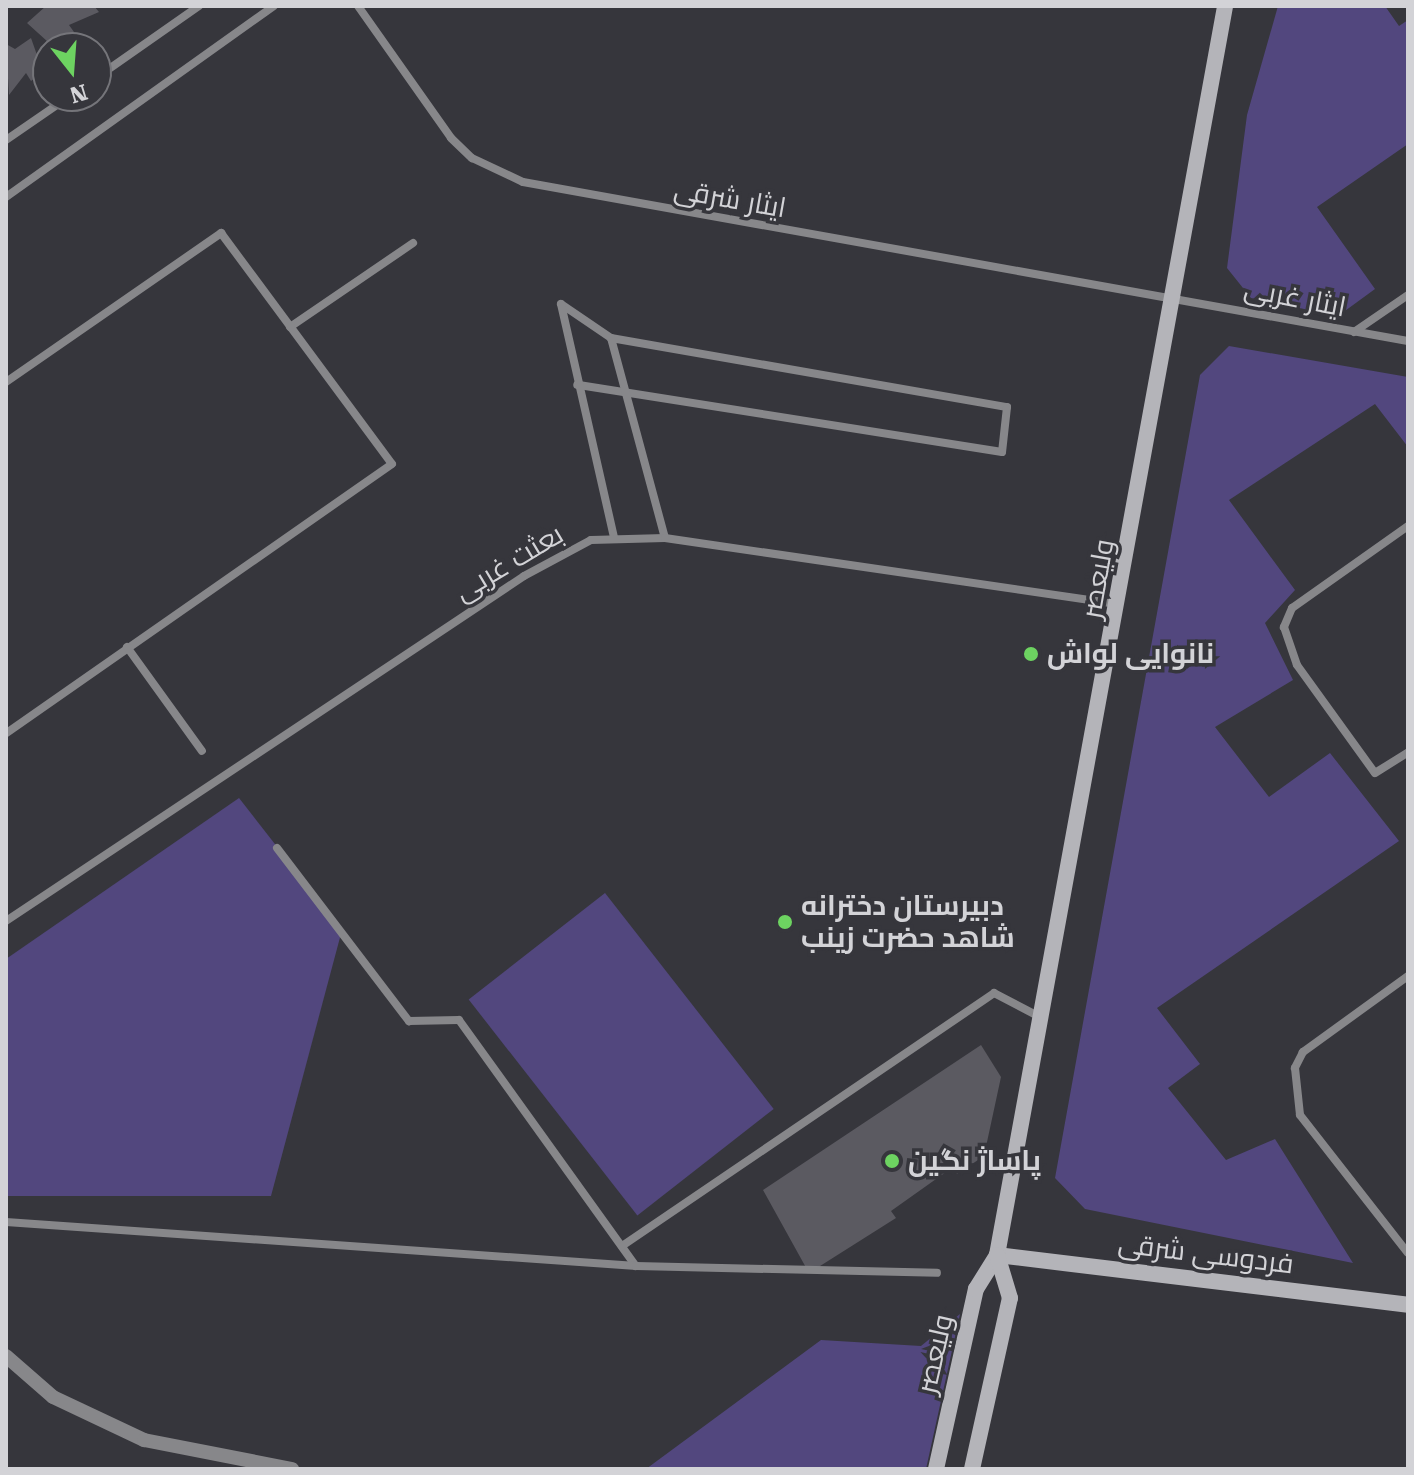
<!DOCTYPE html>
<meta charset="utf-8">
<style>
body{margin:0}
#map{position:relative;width:1414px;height:1475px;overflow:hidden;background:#36363c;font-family:"Roboto Serif",Cairo,serif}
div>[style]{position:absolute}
.green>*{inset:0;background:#52477e;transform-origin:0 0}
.building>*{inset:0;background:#5b5a61}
.minor>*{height:8px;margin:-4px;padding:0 4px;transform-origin:4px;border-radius:4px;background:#87878a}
.tertiary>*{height:14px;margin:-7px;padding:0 7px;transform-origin:7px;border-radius:7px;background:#87878a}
.secondary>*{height:16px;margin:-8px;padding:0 8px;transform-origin:8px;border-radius:8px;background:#b4b4b9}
.dots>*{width:22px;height:22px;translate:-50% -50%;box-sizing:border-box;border:4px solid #36363c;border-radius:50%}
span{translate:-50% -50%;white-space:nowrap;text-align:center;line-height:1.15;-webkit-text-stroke:7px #36363c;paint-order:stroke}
.street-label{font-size:28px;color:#d3d3d7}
.poi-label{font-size:28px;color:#d3d3d7;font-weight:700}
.left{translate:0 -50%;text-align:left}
.frame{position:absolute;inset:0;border:8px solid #d3d3d7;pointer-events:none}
.north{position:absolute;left:32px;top:32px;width:80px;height:80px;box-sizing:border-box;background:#36363c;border:2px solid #75757a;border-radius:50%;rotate:163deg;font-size:22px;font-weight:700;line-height:32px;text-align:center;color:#d3d3d7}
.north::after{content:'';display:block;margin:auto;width:28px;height:36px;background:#6dd361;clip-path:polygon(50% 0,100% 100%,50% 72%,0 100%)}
</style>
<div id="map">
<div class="green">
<div style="clip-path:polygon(1278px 6px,1385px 6px,1399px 26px,1408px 20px,1408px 144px,1317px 207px,1375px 289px,1338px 316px,1251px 298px,1227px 268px,1247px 115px)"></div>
<div style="clip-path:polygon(1229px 346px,1408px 377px,1408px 447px,1375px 404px,1229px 500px,1295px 590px,1265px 623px,1293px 680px,1215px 727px,1269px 797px,1330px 753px,1399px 841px,1157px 1008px,1200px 1064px,1168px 1088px,1226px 1160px,1275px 1139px,1353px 1263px,1085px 1209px,1055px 1178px,1200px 375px)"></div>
<div style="clip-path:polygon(239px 798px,342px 930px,271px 1196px,6px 1196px,6px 959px)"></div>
<div style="left:605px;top:893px;width:274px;height:173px;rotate:52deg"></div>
<div style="clip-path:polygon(960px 1314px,926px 1469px,646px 1469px,821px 1340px,921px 1346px)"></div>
</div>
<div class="building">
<div style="clip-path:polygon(46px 6px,94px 6px,99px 12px,69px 25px,74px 32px,60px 42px,56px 36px,48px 42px,27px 23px)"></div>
<div style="clip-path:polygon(31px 38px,43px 72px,31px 81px,26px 73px,9px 95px,6px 44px,15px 49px)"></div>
<div style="clip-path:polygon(981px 1045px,1001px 1077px,984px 1156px,957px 1174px,953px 1167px,891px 1211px,896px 1218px,809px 1273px,763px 1190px)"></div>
</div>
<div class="minor">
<div style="left:358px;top:6px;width:161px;rotate:54.8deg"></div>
<div style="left:451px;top:138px;width:29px;rotate:44deg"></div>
<div style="left:472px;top:158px;width:56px;rotate:25.2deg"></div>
<div style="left:523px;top:182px;width:899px;rotate:10.19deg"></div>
<div style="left:96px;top:78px;width:126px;rotate:-35deg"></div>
<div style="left:6px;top:140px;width:78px;rotate:-34.5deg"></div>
<div style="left:6px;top:197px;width:329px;rotate:-35.5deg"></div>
<div style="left:561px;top:304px;width:60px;rotate:34.2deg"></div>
<div style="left:611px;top:338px;width:402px;rotate:9.9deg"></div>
<div style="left:1007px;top:407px;width:45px;rotate:96.3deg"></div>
<div style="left:1002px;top:452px;width:430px;rotate:-171deg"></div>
<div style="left:561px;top:304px;width:240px;rotate:77.2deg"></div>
<div style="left:290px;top:327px;width:149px;rotate:-34.3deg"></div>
<div style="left:1354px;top:332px;width:65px;rotate:-34.4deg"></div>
<div style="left:611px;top:338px;width:207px;rotate:74.9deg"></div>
<div style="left:6px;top:382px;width:262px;rotate:-34.7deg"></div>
<div style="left:221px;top:233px;width:287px;rotate:53.5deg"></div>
<div style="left:392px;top:464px;width:470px;rotate:145.1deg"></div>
<div style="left:1408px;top:526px;width:142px;rotate:144.7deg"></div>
<div style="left:1292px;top:608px;width:21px;rotate:113deg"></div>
<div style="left:1284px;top:627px;width:40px;rotate:71.1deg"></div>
<div style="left:1297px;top:665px;width:133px;rotate:54.2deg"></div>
<div style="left:1375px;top:773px;width:39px;rotate:-32deg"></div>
<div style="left:127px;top:647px;width:128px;rotate:54.2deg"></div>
<div style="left:277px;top:848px;width:218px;rotate:52.7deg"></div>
<div style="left:409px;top:1021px;width:50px;rotate:-1.1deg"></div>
<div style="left:459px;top:1020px;width:303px;rotate:54.3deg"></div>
<div style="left:6px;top:921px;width:622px;rotate:-33.66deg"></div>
<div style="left:524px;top:576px;width:76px;rotate:-28.2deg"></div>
<div style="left:591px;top:540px;width:74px;rotate:-1.5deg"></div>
<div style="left:665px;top:538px;width:455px;rotate:8.3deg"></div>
<div style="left:1408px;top:976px;width:130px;rotate:144.1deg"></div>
<div style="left:1303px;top:1052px;width:18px;rotate:117deg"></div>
<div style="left:1295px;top:1068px;width:47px;rotate:83.9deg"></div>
<div style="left:1300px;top:1115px;width:175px;rotate:52deg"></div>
<div style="left:6px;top:1222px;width:632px;rotate:4deg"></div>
<div style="left:636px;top:1266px;width:301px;rotate:1.3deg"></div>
<div style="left:622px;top:1246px;width:450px;rotate:-34.2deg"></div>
<div style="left:994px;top:993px;width:52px;rotate:27.6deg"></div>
</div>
<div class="tertiary">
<div style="left:6px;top:1356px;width:62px;rotate:41.1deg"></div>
<div style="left:53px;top:1397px;width:101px;rotate:25.3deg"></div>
<div style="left:144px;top:1440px;width:151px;rotate:11.1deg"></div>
</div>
<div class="secondary">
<div style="left:997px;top:1255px;width:414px;rotate:6.9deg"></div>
<div style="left:936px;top:1469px;width:184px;rotate:-77.5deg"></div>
<div style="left:976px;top:1289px;width:40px;rotate:-58deg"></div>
<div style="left:997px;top:1255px;width:1270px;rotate:-79.65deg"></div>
<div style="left:972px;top:1469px;width:175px;rotate:-77.5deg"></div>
<div style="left:1010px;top:1298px;width:45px;rotate:-106.8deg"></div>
</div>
<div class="dots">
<div style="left:1031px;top:654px;background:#6dd361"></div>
<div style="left:785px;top:922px;background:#6dd361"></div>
<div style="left:892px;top:1161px;background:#6dd361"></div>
</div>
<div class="street-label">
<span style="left:730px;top:199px;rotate:10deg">ایثار شرقی</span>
<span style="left:1295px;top:298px;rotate:11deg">ایثار غربی</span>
<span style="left:509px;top:563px;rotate:-31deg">بعثت غربی</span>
<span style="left:1098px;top:579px;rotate:-80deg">ولیعصر</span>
<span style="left:1206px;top:1254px;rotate:7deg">فردوسی شرقی</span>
<span style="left:935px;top:1354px;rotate:-77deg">ولیعصر</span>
</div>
<div class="poi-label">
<span class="left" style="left:1047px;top:654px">نانوایی لواش</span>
<span class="left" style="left:801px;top:922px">دبیرستان دخترانه<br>شاهد حضرت زینب</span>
<span class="left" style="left:908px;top:1161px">پاساژ نگین</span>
</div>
<div class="frame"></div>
<div class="north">N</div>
</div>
